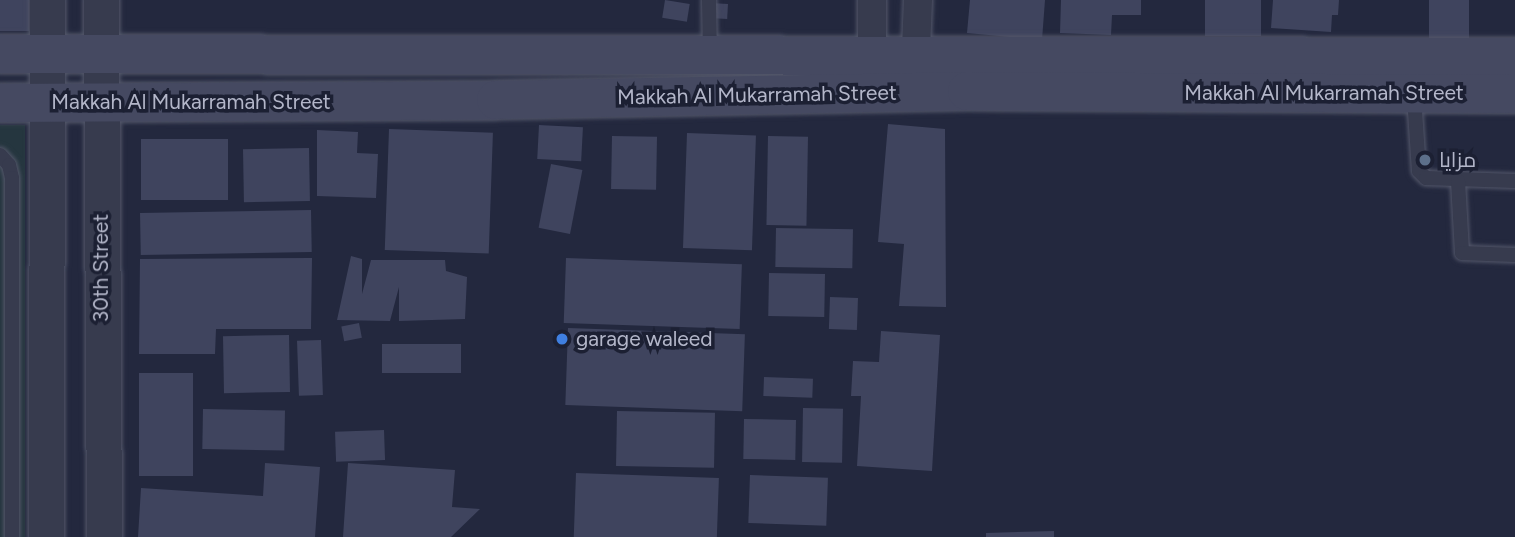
<!DOCTYPE html>
<meta charset="utf-8">
<style>
body{margin:0}
#map{position:relative;width:1515px;height:537px;overflow:hidden;background:#23283e;font-family:Figtree,Cairo,sans-serif}
div>[style]{position:absolute}
.green>*{inset:0;background:#25363f;transform-origin:0 0}
.building>*{inset:0;background:#3f445e;transform-origin:0 0}
.roads{filter:drop-shadow(0 0 2px #525669) drop-shadow(0 0 2px #525669)}
.service>*{height:14px;margin:-7px;padding:0 7px;transform-origin:7px;border-radius:7px;background:#373b4e}
.minor>*{height:28px;margin:-14px;padding:0 14px;transform-origin:14px;border-radius:14px;background:#373b4e}
.tertiary>*{height:35px;margin:-17.5px;padding:0 17.5px;transform-origin:17.5px;border-radius:17.5px;background:#373b4e}
.secondary>*{height:38px;margin:-19px;padding:0 19px;transform-origin:19px;border-radius:19px;background:#454961}
.dots>*{width:19px;height:19px;translate:-50% -50%;box-sizing:border-box;border:4px solid #1c2033;border-radius:50%}
span{translate:-50% -50%;white-space:nowrap;text-align:center;line-height:1.15;-webkit-text-stroke:7px #1c2033;paint-order:stroke}
.street-label{font-size:21px;color:#b3b6c9}
.poi-label{font-size:21px;color:#b3b6c9}
.left{translate:0 -50%;text-align:left}
</style>
<div id="map">
<div class="green">
<div style="left:0;top:125px;width:25px;height:412px"></div>
</div>
<div class="building">
<div style="left:0;top:0;width:29px;height:31px"></div>
<div style="left:665px;top:0;width:25px;height:18px;rotate:9deg"></div>
<div style="clip-path:polygon(970px 0,1045px 0,1042px 40px,967px 33px)"></div>
<div style="clip-path:polygon(1061px 0,1141px 0,1141px 15px,1112px 15px,1111px 35px,1060px 33px)"></div>
<div style="left:1205px;top:0;width:56px;height:36px"></div>
<div style="clip-path:polygon(1273px 0,1339px 0,1338px 15px,1332px 15px,1331px 32px,1271px 28px)"></div>
<div style="left:1429px;top:0;width:40px;height:40px"></div>
<div style="left:710px;top:3px;width:18px;height:15px;rotate:3deg"></div>
<div style="clip-path:polygon(888px 124px,945px 129px,946px 307px,899px 306px,904px 244px,878px 242px)"></div>
<div style="left:539px;top:125px;width:44px;height:34px;rotate:3deg"></div>
<div style="left:389px;top:129px;width:104px;height:121px;rotate:2deg"></div>
<div style="clip-path:polygon(317px 130px,358px 132px,357px 153px,378px 154px,376px 198px,317px 196px)"></div>
<div style="left:687px;top:133px;width:69px;height:115px;rotate:2deg"></div>
<div style="left:612px;top:136px;width:45px;height:53px;rotate:1deg"></div>
<div style="left:768px;top:136px;width:40px;height:89px;rotate:1deg"></div>
<div style="left:141px;top:139px;width:87px;height:61px"></div>
<div style="left:309px;top:148px;width:53px;height:66px;rotate:89deg"></div>
<div style="left:551px;top:164px;width:32px;height:65px;rotate:11deg"></div>
<div style="left:311px;top:210px;width:42px;height:171px;rotate:89deg"></div>
<div style="left:776px;top:228px;width:77px;height:39px;rotate:1deg"></div>
<div style="clip-path:polygon(351px 256px,362px 259px,362px 294px,371px 260px,445px 260px,446px 271px,467px 277px,465px 319px,399px 321px,399px 287px,390px 321px,337px 320px)"></div>
<div style="clip-path:polygon(312px 258px,311px 329px,216px 329px,215px 354px,139px 354px,140px 259px)"></div>
<div style="left:566px;top:258px;width:176px;height:65px;rotate:2deg"></div>
<div style="left:769px;top:273px;width:56px;height:43px;rotate:1deg"></div>
<div style="left:830px;top:297px;width:28px;height:32px;rotate:2deg"></div>
<div style="left:359px;top:323px;width:15px;height:18px;rotate:79deg"></div>
<div style="left:568px;top:328px;width:177px;height:77px;rotate:2deg"></div>
<div style="clip-path:polygon(881px 331px,940px 335px,932px 471px,857px 466px,861px 396px,851px 396px,853px 361px,879px 362px)"></div>
<div style="left:289px;top:335px;width:57px;height:66px;rotate:89deg"></div>
<div style="left:321px;top:340px;width:55px;height:24px;rotate:88deg"></div>
<div style="left:382px;top:344px;width:79px;height:29px"></div>
<div style="left:139px;top:373px;width:54px;height:103px"></div>
<div style="left:764px;top:377px;width:49px;height:19px;rotate:2deg"></div>
<div style="left:803px;top:408px;width:40px;height:54px;rotate:1deg"></div>
<div style="left:203px;top:409px;width:82px;height:40px;rotate:1deg"></div>
<div style="left:617px;top:411px;width:98px;height:55px;rotate:1deg"></div>
<div style="left:744px;top:419px;width:52px;height:40px;rotate:1deg"></div>
<div style="left:384px;top:430px;width:30px;height:49px;rotate:88deg"></div>
<div style="clip-path:polygon(265px 463px,320px 467px,315px 537px,138px 537px,141px 488px,263px 496px)"></div>
<div style="clip-path:polygon(348px 463px,455px 470px,452px 507px,480px 509px,451px 537px,343px 537px)"></div>
<div style="left:576px;top:473px;width:143px;height:64px;rotate:2deg"></div>
<div style="left:750px;top:475px;width:78px;height:48px;rotate:2deg"></div>
<div style="clip-path:polygon(1054px 531px,1054px 537px,986px 537px,986px 533px)"></div>
</div>
<div class="roads">
<div class="service">
<div style="left:709px;top:0;width:56px;rotate:89deg"></div>
<div style="left:1414px;top:96px;width:75px;rotate:86.2deg"></div>
<div style="left:1419px;top:171px;width:10px;rotate:45deg"></div>
<div style="left:1426px;top:178px;width:89px;rotate:1.9deg"></div>
<div style="left:0;top:155px;width:13px;rotate:48deg"></div>
<div style="left:9px;top:165px;width:13px;rotate:77deg"></div>
<div style="left:12px;top:178px;width:359px;rotate:90deg"></div>
<div style="left:1458px;top:181px;width:72px;rotate:86.8deg"></div>
<div style="left:1462px;top:253px;width:53px;rotate:2.2deg"></div>
</div>
<div class="minor">
<div style="left:872px;top:56px;width:56px;rotate:-90deg"></div>
<div style="left:915px;top:74px;width:74px;rotate:-87.7deg"></div>
</div>
<div class="tertiary">
<div style="left:101px;top:0;width:537px;rotate:89.68deg"></div>
<div style="left:46px;top:537px;width:537px;rotate:-89.89deg"></div>
</div>
<div class="secondary">
<div style="left:0;top:54px;width:1515px;rotate:0.11deg"></div>
<div style="left:0;top:103px;width:496px;rotate:-0.3deg"></div>
<div style="left:496px;top:100px;width:471px;rotate:-1.1deg"></div>
<div style="left:967px;top:91px;width:548px;rotate:0.31deg"></div>
</div>
</div>
<div class="dots">
<div style="left:1425px;top:160px;background:#5c6f8a"></div>
<div style="left:562px;top:339px;background:#3f7fe0"></div>
</div>
<div class="street-label">
<span style="left:1324px;top:93px">Makkah Al Mukarramah Street</span>
<span style="left:757px;top:95px;rotate:-1deg">Makkah Al Mukarramah Street</span>
<span style="left:191px;top:102px">Makkah Al Mukarramah Street</span>
<span style="left:101px;top:268px;rotate:-90deg">30th Street</span>
</div>
<div class="poi-label">
<span class="left" style="left:1439px;top:160px">مزايا</span>
<span class="left" style="left:576px;top:339px">garage waleed</span>
</div>
</div>
